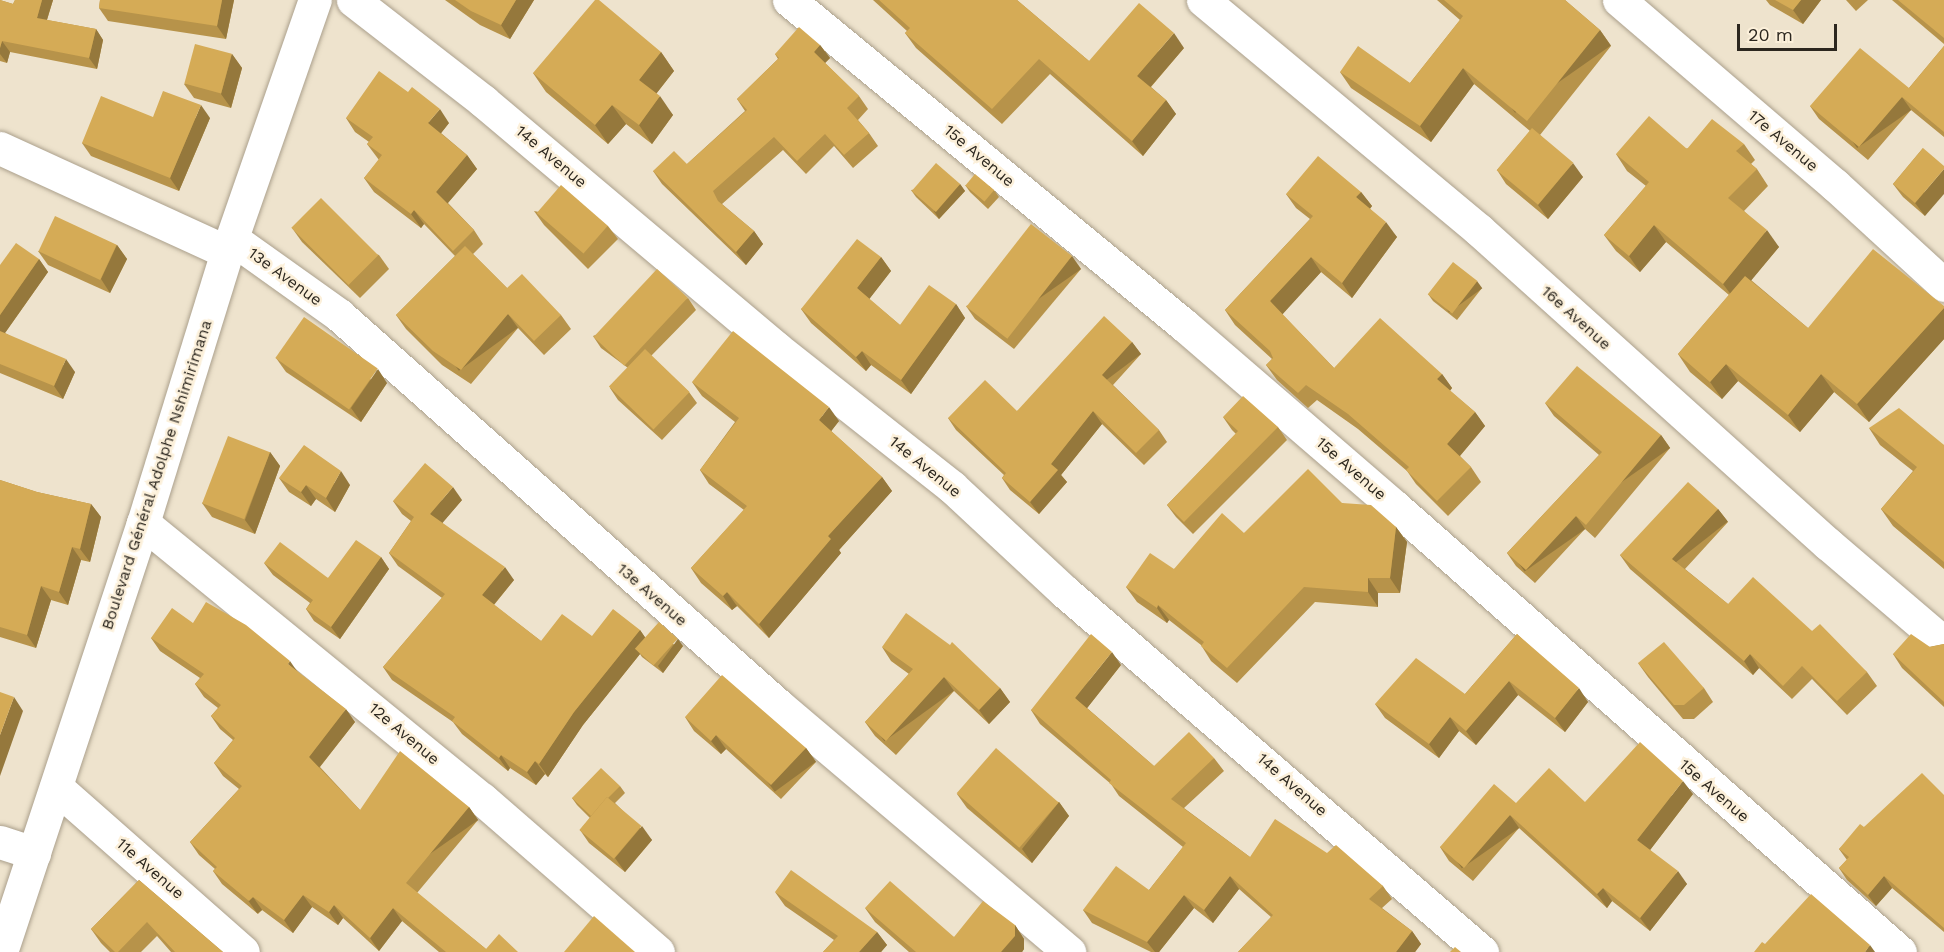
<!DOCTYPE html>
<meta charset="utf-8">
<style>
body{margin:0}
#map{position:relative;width:1944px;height:952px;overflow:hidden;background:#eee3cd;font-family:"Work Sans",sans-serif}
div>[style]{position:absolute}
.roads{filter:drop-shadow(0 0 2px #aba08c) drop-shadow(0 0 2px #aba08c)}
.street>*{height:33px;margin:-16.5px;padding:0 16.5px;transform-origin:16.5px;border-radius:16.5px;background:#fff}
.primary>*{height:33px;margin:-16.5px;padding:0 16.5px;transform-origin:16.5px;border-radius:16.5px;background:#fff}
.wall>*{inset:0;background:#b7934a}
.shaded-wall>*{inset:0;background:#95783c;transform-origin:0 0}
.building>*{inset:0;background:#d5ab56;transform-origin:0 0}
span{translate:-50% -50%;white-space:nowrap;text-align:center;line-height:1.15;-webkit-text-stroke:5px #fcf0da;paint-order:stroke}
.street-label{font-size:16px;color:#2c271f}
.scale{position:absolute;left:1737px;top:24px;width:100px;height:27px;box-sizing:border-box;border:3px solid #2c271f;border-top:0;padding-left:8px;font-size:18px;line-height:21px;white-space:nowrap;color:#2c271f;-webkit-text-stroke:4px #fcf0da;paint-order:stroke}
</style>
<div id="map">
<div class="roads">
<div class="street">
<div style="left:353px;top:0;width:165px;rotate:37.8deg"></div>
<div style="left:483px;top:101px;width:383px;rotate:40.1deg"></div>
<div style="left:776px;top:348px;width:224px;rotate:38.3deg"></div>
<div style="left:952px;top:487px;width:154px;rotate:42.9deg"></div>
<div style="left:1065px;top:592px;width:551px;rotate:40.8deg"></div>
<div style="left:789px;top:0;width:512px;rotate:39.45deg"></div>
<div style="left:1184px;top:325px;width:279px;rotate:40.8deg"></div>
<div style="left:1395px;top:507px;width:673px;rotate:41.39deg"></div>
<div style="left:1203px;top:0;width:359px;rotate:39.8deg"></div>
<div style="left:1479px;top:230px;width:469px;rotate:42deg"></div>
<div style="left:1828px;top:544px;width:153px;rotate:40.5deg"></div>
<div style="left:1619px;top:0;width:284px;rotate:40.6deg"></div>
<div style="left:1835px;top:185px;width:148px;rotate:42.5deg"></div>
<div style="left:0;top:148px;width:250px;rotate:24.6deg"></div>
<div style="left:234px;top:240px;width:129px;rotate:35.5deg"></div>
<div style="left:339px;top:315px;width:587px;rotate:41.62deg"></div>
<div style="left:778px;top:705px;width:382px;rotate:40.3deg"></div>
<div style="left:143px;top:523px;width:437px;rotate:39.2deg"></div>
<div style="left:482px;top:799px;width:233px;rotate:41deg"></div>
<div style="left:56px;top:787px;width:249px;rotate:41.4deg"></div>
<div style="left:0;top:842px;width:36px;rotate:18deg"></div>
</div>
<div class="primary">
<div style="left:1px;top:952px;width:452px;rotate:-71.7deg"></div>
<div style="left:143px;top:523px;width:284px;rotate:-72.8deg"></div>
<div style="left:227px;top:252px;width:267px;rotate:-70.8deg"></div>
</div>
</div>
<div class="wall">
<div style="clip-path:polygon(0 0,13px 4px,15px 0,53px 0,47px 20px,96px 29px,103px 40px,97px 69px,10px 52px,7px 63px,0 61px)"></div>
<div style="clip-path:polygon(100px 0,234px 0,226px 39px,108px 21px,99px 8px)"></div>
<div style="clip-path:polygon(445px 0,534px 0,510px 39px,480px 25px)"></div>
<div style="clip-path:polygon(873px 0,1017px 0,1089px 61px,1184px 48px,1151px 87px,1166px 100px,1176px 114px,1143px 156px,1050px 74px,1002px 124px,916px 48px,905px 33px,907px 31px)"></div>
<div style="clip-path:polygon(1437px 0,1565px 0,1600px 30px,1611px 46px,1540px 135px,1583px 177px,1548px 219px,1506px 184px,1497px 170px,1530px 131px,1474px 84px,1431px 142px,1351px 88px,1340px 72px,1410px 83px,1460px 20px)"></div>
<div style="clip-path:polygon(1766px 0,1821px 0,1803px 24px,1770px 5px)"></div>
<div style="clip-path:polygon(1846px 0,1868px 0,1856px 11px)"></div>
<div style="clip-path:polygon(1892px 0,1944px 0,1944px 44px)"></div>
<div style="clip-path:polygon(820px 45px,830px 58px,825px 63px,859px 96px,868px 109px,858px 120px,869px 133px,878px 146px,853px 168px,834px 146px,806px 174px,783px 150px,722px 204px,754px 231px,763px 244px,746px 265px,662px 184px,653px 171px,687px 164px,745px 111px,737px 99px,778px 59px,775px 54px)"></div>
<div style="clip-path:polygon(1944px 46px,1944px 137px,1911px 110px,1868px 160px,1819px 119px,1810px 106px,1909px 88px)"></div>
<div style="clip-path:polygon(661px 52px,674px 71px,656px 94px,673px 115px,652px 144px,626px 124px,608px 144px,546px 92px,533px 73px)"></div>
<div style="clip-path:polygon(232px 54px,242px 68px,231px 108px,194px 98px,184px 84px)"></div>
<div style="clip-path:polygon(153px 117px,210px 118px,179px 191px,91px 156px,82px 143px)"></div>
<div style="clip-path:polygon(346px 118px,449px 123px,441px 133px,467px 155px,477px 169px,448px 203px,474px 230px,483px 244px,473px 254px,507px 288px,561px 315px,571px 329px,544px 355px,518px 328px,471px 384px,442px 365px,406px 329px,396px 315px,455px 256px,424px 224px,421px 228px,374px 192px,364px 178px,379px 160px,367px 144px,369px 142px,355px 132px)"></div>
<div style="clip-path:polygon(1744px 144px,1755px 160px,1751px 164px,1757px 169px,1768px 186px,1744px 211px,1779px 247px,1751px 280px,1808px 328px,1944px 306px,1944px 339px,1869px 422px,1834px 392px,1800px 432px,1738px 381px,1722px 399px,1690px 372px,1678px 354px,1729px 295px,1666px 242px,1640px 272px,1616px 251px,1604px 235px,1646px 186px,1627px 171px,1616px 154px)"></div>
<div style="clip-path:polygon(1923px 148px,1925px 216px,1903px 197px,1893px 184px)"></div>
<div style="clip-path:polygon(960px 184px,965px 191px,939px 219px,916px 197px,911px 190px)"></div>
<div style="clip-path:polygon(965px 185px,994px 190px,999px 197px,988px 209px,970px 192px)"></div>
<div style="clip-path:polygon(1361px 192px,1372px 206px,1370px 209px,1397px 237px,1352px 298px,1321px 272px,1282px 314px,1334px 368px,1442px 374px,1452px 388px,1450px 391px,1475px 412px,1485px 426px,1460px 456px,1471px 467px,1481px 482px,1448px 516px,1416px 484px,1407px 471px,1358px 429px,1317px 400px,1308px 408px,1277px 380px,1266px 365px,1272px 359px,1235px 325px,1225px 310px,1310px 219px,1296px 208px,1286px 194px)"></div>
<div style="clip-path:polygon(534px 211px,608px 226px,618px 239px,588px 269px,544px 225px)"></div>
<div style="clip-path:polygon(292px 228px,379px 255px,389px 269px,360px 298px,302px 242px)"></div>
<div style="clip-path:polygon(117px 245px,127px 259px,110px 293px,48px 265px,38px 251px)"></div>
<div style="clip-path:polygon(881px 257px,891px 271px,869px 299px,900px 325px,956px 304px,965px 318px,911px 394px,871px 365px,866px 371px,811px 323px,801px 309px)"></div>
<div style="clip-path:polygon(39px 259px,48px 272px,5px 333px,75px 372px,63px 399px,0 373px,0 265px)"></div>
<div style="clip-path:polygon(1081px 269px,1014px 349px,975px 319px,966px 306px)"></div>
<div style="clip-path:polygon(1482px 288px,1457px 320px,1433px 301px,1428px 294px)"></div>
<div style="clip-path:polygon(688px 298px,696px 310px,651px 356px,689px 392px,697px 403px,662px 440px,618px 400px,610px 388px,628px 368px,601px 348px,593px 336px)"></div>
<div style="clip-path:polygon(1132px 342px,1141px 354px,1113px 385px,1159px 430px,1167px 442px,1144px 465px,1102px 424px,1061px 475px,1067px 482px,1039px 514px,1010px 490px,1002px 478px,1004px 475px,956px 430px,948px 418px,1017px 411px)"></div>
<div style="clip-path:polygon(276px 358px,387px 383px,361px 422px,286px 372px)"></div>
<div style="clip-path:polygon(692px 382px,839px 421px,831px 431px,882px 477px,892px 491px,839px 550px,841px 553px,769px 638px,737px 606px,732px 610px,701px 583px,691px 568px,744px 510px,709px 484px,700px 470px,735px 422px,702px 396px)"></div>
<div style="clip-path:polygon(1545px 403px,1661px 435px,1670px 448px,1595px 538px,1585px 529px,1535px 583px,1516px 566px,1507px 553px,1599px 455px,1554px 416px)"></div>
<div style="clip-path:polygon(1223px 417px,1278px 427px,1287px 440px,1193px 534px,1176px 517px,1167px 505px,1236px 434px,1232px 430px)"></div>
<div style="clip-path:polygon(1869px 428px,1944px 445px,1944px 569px,1893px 526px,1881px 509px,1913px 471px,1880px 445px)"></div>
<div style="clip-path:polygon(270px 452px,280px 466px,255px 534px,212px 517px,202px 503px)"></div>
<div style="clip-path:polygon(279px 478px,350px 485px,335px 512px,316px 499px,311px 506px,289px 492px)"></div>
<div style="clip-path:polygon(0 480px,37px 492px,91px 504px,101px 517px,90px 562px,81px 560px,68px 605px,51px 600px,36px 648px,0 637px)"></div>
<div style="clip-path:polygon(462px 500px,442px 523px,514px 580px,494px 605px,541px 641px,592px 636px,640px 630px,646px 639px,683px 646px,663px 673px,642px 657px,640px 654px,583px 725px,548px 777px,545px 774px,536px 785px,510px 768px,508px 771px,462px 734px,453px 722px,392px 680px,383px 667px,442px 598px,398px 566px,389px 553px,411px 521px,402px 514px,393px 501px)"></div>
<div style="clip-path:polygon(1342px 503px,1396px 527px,1407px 542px,1400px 593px,1378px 593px,1378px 607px,1315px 602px,1237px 683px,1211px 661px,1201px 645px,1169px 620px,1167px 623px,1137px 602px,1126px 587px,1174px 569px,1244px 533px)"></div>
<div style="clip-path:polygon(1718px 509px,1728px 522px,1685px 569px,1728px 604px,1812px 631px,1867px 672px,1877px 686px,1847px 715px,1812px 679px,1792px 699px,1759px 668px,1753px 675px,1630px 569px,1620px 555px)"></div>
<div style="clip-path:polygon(381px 557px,389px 569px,340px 639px,314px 621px,306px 609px,310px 603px,273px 575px,264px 563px,328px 578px)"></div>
<div style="clip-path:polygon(193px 623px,297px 672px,355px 722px,320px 767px,360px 810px,469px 807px,478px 820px,417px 893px,486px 949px,518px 952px,439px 952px,402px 921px,379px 951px,343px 918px,338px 925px,312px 907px,293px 933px,262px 910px,258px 914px,222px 884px,213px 871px,215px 869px,199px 855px,190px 842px,239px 789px,223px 776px,214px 763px,233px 740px,220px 729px,211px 716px,218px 708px,204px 697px,195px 684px,200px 678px,160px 651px,151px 638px)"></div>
<div style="clip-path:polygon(1517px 634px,1588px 702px,1565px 732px,1518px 695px,1476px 745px,1459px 731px,1439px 758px,1385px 718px,1375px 704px,1465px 694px)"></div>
<div style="clip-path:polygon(1944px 644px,1944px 707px,1902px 668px,1893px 654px)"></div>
<div style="clip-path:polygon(882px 647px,1000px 688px,1010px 702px,989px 724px,954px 691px,896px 755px,875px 736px,865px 722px,909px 674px,891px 661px)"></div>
<div style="clip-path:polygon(1638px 663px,1704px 688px,1713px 702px,1694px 719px,1683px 719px,1648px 677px)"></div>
<div style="clip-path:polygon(1121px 665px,1087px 708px,1154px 766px,1214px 758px,1224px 771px,1184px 808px,1250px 857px,1327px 853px,1383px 886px,1392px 899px,1382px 908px,1412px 931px,1421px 944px,1415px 952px,1238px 952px,1271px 917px,1239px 889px,1213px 923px,1194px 908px,1159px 952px,1151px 952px,1092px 923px,1083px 910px,1149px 890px,1183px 847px,1119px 796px,1111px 784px,1040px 724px,1031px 710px)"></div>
<div style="clip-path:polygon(685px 717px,806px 748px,816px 762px,781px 799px,726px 749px,721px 754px,694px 731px)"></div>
<div style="clip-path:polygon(620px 786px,625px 793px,615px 803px,652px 840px,625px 872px,589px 843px,580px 830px,590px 818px,577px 805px,572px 798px)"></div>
<div style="clip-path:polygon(957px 794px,1059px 802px,1069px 816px,1032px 863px,967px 808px)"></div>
<div style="clip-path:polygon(1693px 794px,1650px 850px,1687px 884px,1650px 931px,1612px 901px,1607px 908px,1519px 828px,1473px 881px,1449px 861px,1440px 847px,1516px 803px,1585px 802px)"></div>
<div style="clip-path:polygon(1944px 795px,1944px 932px,1892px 888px,1876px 906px,1847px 880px,1839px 868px,1847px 860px,1839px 849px,1864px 827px)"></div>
<div style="clip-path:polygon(139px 880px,223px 952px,171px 952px,157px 936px,141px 952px,110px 952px,101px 943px,91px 929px)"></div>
<div style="clip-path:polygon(775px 892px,877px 932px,887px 945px,881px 952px,823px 952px,834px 940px,785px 906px)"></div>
<div style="clip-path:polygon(865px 908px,954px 937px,1015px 925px,1024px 939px,1024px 949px,1022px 952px,909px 952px,875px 922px)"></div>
</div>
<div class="shaded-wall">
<div style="clip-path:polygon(42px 0,53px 0,44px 29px,37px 18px)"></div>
<div style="clip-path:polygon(222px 0,234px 0,226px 39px,217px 26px)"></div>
<div style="clip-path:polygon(516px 0,534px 0,510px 39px,501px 25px)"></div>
<div style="clip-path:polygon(1801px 0,1821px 0,1803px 24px,1793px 10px)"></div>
<div style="clip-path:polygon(96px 29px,103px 40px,97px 69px,89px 58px)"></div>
<div style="left:1600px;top:30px;width:19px;height:117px;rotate:55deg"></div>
<div style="clip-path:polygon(1174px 33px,1184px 48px,1147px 91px,1137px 76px)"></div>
<div style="clip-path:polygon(2px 41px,10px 52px,7px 63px,0 54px,0 48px)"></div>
<div style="clip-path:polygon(820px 45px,830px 58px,823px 65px,814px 52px)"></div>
<div style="clip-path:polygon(661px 52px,674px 71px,652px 99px,639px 80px)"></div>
<div style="clip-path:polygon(232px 54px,242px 68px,231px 108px,221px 94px)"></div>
<div style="clip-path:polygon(1463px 68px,1474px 84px,1431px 142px,1420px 126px)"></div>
<div style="clip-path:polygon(660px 96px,673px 115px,652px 144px,639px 125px)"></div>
<div style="left:1902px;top:97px;width:16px;height:66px;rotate:55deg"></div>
<div style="clip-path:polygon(1166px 100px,1176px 114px,1143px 156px,1132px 141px)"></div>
<div style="clip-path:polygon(201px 105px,210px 118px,179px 191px,170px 178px)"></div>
<div style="clip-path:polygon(612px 105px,626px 124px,608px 144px,595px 125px)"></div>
<div style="clip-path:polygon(440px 109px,449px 123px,438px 137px,428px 123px)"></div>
<div style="clip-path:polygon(467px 155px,477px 169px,446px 205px,436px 192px)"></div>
<div style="clip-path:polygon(1573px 163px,1583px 177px,1548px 219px,1538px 205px)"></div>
<div style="clip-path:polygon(1944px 169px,1944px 194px,1925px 216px,1915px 203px)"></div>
<div style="clip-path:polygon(960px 184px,965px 191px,939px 219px,934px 211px)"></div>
<div style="clip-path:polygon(1361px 192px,1372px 206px,1367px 212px,1356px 197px)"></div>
<div style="clip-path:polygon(414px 210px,424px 224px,421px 228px,411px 214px)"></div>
<div style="clip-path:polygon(1386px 222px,1397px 237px,1352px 298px,1342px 283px)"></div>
<div style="clip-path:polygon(1654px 225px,1666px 242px,1640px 272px,1629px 256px)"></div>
<div style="clip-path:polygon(1767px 230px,1779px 247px,1735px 300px,1723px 284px)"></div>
<div style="clip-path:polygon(754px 231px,763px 244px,746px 265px,736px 252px)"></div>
<div style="clip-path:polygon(117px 245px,127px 259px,110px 293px,101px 279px)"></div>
<div style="left:1072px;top:256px;width:16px;height:104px;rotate:55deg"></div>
<div style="clip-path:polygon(881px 257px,891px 271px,867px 302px,857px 288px)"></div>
<div style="clip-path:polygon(1311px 257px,1321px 272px,1281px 316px,1270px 301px)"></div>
<div style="clip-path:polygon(39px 259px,48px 272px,0 340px,0 315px)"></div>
<div style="left:1477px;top:281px;width:9px;height:41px;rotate:54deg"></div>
<div style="clip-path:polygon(956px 304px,965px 318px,911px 394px,901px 380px)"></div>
<div style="clip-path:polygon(1944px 308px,1944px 339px,1869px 422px,1857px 404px)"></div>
<div style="left:508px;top:314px;width:17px;height:73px;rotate:54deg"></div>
<div style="left:1132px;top:342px;width:15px;height:45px;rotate:53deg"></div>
<div style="clip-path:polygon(862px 351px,871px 365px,866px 371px,856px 357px)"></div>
<div style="clip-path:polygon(66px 359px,75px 372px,63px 399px,54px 386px)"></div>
<div style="clip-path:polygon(1726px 364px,1738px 381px,1722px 399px,1710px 382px)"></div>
<div style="clip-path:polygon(378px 369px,387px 383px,361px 422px,351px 408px)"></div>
<div style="clip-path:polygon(1442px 374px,1452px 388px,1447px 394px,1437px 379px)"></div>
<div style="clip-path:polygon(1821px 374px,1834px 392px,1800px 432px,1788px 415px)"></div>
<div style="clip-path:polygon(829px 407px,839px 421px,829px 434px,819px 420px)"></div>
<div style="clip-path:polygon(1093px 411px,1102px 424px,1061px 475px,1067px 482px,1039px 514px,1030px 502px,1051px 464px)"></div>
<div style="clip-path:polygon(1475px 412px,1485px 426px,1458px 458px,1447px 444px)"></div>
<div style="left:1661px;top:435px;width:16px;height:117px;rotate:55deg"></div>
<div style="clip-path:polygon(270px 452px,280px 466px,255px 534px,245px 520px)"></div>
<div style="clip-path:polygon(341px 471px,350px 485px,335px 512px,326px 498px)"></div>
<div style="clip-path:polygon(882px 477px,892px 491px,839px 550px,841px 553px,769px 638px,759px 624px,828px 536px)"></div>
<div style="clip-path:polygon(306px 485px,316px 499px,311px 506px,301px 492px)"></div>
<div style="clip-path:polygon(453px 487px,462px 500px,439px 527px,430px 514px)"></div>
<div style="clip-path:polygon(91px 504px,101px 517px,90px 562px,80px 549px)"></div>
<div style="left:1718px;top:509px;width:16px;height:68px;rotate:52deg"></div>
<div style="left:1576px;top:516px;width:16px;height:74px;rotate:55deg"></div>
<div style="clip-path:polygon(1396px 527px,1407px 542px,1400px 593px,1390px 578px)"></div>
<div style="clip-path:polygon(72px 547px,81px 560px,68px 605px,59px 592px)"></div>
<div style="clip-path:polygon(381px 557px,389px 569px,340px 639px,331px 627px)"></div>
<div style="clip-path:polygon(505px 567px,514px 580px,491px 608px,482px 595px)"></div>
<div style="clip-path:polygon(1368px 578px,1378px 593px,1378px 607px,1368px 592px)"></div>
<div style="clip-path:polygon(41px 586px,51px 600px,36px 648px,27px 635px)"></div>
<div style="clip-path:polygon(727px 592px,737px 606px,732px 610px,723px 596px)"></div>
<div style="clip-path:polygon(1158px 605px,1169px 620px,1167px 623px,1157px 608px)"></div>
<div style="clip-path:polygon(640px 630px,649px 643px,637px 650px,640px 654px,583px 725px,548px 777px,539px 764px,574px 712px)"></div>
<div style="clip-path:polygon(678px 639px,683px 646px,663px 673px,658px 666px)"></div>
<div style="clip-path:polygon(1112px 652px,1121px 665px,1084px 712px,1075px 698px)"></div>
<div style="clip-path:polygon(1750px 654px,1759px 668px,1753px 675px,1744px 661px)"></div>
<div style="clip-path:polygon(290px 661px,299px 674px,288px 664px)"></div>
<div style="left:944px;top:677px;width:17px;height:86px;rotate:54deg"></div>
<div style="clip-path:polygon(1509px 681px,1518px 695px,1476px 745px,1466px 731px)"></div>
<div style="clip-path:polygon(1000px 688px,1010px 702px,989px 724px,979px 710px)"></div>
<div style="clip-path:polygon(1579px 688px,1588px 702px,1565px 732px,1555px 718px)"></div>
<div style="clip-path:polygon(14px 697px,23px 711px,0 776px,0 735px)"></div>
<div style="clip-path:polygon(346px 709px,355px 722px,318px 769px,309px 757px)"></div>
<div style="clip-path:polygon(1450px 717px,1459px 731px,1439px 758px,1429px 744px)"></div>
<div style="clip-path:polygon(716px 735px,726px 749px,721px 754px,711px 741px)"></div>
<div style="left:806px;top:748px;width:17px;height:51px;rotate:54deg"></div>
<div style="clip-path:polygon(501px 755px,510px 768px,508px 771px,499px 758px)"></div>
<div style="clip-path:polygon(535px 761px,545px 774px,536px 785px,527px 772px)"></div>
<div style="clip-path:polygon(1683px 781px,1693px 794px,1647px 854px,1637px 840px)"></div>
<div style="clip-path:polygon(1059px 802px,1069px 816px,1032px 863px,1022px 849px)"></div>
<div style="left:469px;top:807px;width:16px;height:99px;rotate:55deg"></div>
<div style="left:1510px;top:815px;width:16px;height:70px;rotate:55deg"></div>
<div style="clip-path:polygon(642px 826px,652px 840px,625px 872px,615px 858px)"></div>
<div style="clip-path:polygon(1678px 871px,1687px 884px,1650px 931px,1640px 918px)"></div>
<div style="clip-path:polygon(1230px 876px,1239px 889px,1213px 923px,1204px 910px)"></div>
<div style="clip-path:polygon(1884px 876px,1892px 888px,1876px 906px,1868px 895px)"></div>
<div style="clip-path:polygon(1603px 888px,1612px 901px,1607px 908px,1597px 894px)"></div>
<div style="clip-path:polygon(303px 895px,312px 907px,293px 933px,284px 920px)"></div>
<div style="clip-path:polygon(1184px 895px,1194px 908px,1159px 952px,1155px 952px,1147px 942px)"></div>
<div style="left:253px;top:897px;width:16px;height:6px;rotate:55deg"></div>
<div style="clip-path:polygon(334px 905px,343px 918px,338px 925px,329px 912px)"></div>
<div style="clip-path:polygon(393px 908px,402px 921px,379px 951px,370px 938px)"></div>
<div style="clip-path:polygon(1015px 925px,1024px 939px,1024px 949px,1022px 952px,1001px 952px)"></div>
<div style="clip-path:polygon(1412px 931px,1421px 944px,1415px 952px,1396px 952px)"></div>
<div style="clip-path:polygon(877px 932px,887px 945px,881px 952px,859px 952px)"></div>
<div style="clip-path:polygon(1870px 945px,1875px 952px,1865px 952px)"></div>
</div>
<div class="building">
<div style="clip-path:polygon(0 0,13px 4px,15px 0,42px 0,37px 18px,96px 29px,89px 58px,2px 41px,0 48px)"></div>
<div style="clip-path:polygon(100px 0,222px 0,217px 26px,99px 8px)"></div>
<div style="clip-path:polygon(455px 0,516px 0,501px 25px,471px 11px)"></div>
<div style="clip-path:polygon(595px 0,599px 0,661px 52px,639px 80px,660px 96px,639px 125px,612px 105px,595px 125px,533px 73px)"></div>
<div style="clip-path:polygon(879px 0,1017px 0,1089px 61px,1139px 3px,1174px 33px,1137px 76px,1166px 100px,1132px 141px,1039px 59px,992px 109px,905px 33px,910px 28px)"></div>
<div style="clip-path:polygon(1444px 0,1565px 0,1600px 30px,1527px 121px,1463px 68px,1420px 126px,1340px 72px,1358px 46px,1410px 83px,1463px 16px)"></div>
<div style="clip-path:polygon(1775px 0,1801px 0,1793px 10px)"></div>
<div style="clip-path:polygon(1898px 0,1944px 0,1944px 38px)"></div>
<div style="clip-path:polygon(799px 27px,820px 45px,814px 52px,859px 96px,847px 108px,869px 133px,844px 155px,825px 134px,797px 161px,774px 137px,713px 191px,718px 201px,754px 231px,736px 252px,653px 171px,674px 151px,687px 164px,747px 110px,737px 99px,779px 58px,775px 54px)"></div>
<div style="left:195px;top:44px;width:38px;height:41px;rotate:15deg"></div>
<div style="clip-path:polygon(1944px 46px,1944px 132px,1902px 97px,1859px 147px,1810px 106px,1860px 48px,1909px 88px)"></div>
<div style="clip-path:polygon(379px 71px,408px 92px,412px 87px,440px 109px,428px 123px,467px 155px,436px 192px,474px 230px,453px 251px,414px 210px,411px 214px,364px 178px,382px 155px,367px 144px,373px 137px,346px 118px)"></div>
<div style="clip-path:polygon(163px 91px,201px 105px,170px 178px,82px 143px,101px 96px,153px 117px)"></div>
<div style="clip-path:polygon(1649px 116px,1687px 149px,1712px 119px,1744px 144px,1736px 151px,1757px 169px,1728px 198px,1767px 230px,1723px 284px,1654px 225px,1629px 256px,1604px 235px,1649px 182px,1616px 154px)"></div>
<div style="left:1532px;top:128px;width:54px;height:55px;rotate:40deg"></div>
<div style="clip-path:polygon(1923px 148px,1944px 166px,1944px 169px,1915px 203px,1893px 184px)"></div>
<div style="clip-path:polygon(1318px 156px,1361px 192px,1356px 197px,1386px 222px,1342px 283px,1311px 257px,1270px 301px,1334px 368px,1380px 318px,1442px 374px,1437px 379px,1475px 412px,1447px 444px,1471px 467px,1437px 501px,1406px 470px,1409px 467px,1348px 414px,1306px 385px,1298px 393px,1266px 365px,1273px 358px,1270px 351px,1225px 310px,1313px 216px,1286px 194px)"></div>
<div style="left:936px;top:163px;width:32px;height:37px;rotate:41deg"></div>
<div style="left:975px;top:174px;width:25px;height:15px;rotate:40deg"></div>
<div style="left:561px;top:185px;width:62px;height:37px;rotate:41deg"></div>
<div style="left:321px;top:198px;width:81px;height:42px;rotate:45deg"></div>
<div style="left:55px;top:216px;width:68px;height:39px;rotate:25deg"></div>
<div style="left:1031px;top:224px;width:52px;height:105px;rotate:38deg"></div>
<div style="clip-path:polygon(857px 239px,881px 257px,857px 288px,900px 325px,929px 285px,956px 304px,901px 380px,862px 351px,856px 357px,801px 309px)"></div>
<div style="clip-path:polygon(16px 243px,39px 259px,0 315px,0 265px)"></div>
<div style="clip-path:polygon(465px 246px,507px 288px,522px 274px,561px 315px,534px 341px,508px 314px,461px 370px,433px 351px,396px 315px)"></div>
<div style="clip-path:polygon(1873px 249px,1944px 306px,1944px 308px,1857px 404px,1821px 374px,1788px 415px,1726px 364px,1710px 382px,1678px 354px,1745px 276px,1808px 328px)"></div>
<div style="left:1453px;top:262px;width:31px;height:41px;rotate:38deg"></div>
<div style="left:657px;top:269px;width:42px;height:93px;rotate:43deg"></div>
<div style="clip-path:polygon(1104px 316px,1132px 342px,1102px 375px,1159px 430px,1136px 453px,1093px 411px,1051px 464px,1058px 470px,1030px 502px,1002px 478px,1006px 473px,948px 418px,985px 380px,1017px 411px)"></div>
<div style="left:304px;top:317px;width:90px;height:50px;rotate:35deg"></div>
<div style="clip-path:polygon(0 331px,66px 359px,54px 386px,0 364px)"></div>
<div style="clip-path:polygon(733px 331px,829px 407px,819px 420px,882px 477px,828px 536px,831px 539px,759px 624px,727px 592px,723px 596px,691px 568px,747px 506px,700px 470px,739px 418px,692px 382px)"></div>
<div style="left:645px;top:349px;width:62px;height:52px;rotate:44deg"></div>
<div style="clip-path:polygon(1577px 366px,1661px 435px,1586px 525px,1576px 516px,1526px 570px,1507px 553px,1602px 452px,1545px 403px)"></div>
<div style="clip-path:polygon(1243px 396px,1278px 427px,1184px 522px,1167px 505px,1238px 431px,1223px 417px)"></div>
<div style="clip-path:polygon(1899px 408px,1944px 445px,1944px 562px,1881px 509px,1917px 467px,1869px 428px)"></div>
<div style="left:228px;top:436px;width:45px;height:72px;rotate:21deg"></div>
<div style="clip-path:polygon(304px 445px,341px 471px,326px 498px,306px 485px,301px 492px,279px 478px)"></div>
<div style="clip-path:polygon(425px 463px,453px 487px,430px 514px,505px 567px,482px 595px,541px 641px,562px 614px,592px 636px,613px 609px,640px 630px,574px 712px,539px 764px,535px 761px,527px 772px,501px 755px,499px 758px,452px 721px,455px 717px,383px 667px,445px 594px,389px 553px,414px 517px,393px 501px)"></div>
<div style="clip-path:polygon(1308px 469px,1342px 503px,1371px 505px,1396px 527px,1390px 578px,1368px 578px,1368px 592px,1304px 587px,1227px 668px,1201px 646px,1204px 642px,1158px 605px,1157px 608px,1126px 587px,1150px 553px,1174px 569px,1222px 513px,1244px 533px)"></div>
<div style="clip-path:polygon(0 480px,37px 492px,91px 504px,80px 549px,72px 547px,59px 592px,41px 586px,27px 635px,0 627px)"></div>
<div style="clip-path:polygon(1688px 482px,1718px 509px,1672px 559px,1728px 604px,1753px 577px,1812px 631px,1820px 624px,1867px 672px,1837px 701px,1802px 666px,1783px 686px,1750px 654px,1744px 661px,1620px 555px)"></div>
<div style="clip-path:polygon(356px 540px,381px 557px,331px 627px,306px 609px,313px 600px,264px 563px,280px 542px,328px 578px)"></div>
<div style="clip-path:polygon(206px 602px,246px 625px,290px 661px,288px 664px,346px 709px,309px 757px,360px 810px,400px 751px,469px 807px,406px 883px,486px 949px,499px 934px,518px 952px,446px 952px,393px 908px,370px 938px,334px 905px,329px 912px,303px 895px,284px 920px,253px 897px,249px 901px,213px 871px,217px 867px,190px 842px,242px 786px,214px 763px,235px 738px,211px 716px,221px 705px,195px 684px,204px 674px,151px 638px,172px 608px,193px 623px)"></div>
<div style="clip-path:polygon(906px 613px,950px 645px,952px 642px,1000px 688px,979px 710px,944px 677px,886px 741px,865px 722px,913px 669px,882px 647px)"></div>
<div style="left:659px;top:622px;width:25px;height:36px;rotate:42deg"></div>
<div style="clip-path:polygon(1091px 634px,1112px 652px,1075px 698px,1154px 766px,1189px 732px,1214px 758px,1171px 799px,1250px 857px,1275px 819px,1327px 853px,1336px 845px,1383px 886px,1369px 899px,1412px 931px,1396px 952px,1238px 952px,1273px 915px,1230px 876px,1204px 910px,1184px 895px,1147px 942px,1083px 910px,1116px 866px,1149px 890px,1186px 843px,1109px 783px,1111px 780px,1031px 710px)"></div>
<div style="clip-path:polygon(1517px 634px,1579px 688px,1555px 718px,1509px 681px,1466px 731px,1450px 717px,1429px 744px,1375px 704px,1416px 658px,1465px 694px)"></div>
<div style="clip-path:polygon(1911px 634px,1930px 647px,1944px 644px,1944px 702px,1893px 654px)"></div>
<div style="clip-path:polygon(1664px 642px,1704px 688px,1684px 705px,1674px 705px,1638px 663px)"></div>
<div style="clip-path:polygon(722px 675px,806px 748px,771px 785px,716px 735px,711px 741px,685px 717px)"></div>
<div style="clip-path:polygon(0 692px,14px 697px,0 735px)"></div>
<div style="clip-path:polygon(1640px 742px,1683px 781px,1637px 840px,1678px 871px,1640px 918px,1603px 888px,1597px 894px,1510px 815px,1464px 868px,1440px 847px,1494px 784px,1516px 803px,1549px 768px,1585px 802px)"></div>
<div style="left:996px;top:748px;width:83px;height:60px;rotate:41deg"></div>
<div style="clip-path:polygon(601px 768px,620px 786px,608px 798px,607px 797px,591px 816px,572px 798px)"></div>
<div style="clip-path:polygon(1922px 773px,1944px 795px,1944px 928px,1884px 876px,1868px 895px,1839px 868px,1849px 857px,1839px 849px,1860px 824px,1864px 827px)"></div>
<div style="left:607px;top:797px;width:45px;height:43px;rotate:40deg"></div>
<div style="clip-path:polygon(791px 870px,877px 932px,859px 952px,823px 952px,838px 936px,775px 892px)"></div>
<div style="clip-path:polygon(139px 880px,223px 952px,175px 952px,147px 922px,118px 952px,115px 952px,91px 929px)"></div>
<div style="clip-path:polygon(890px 881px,954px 937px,983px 901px,1015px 925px,1015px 936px,1001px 952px,916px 952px,865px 908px)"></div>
<div style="clip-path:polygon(1811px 894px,1870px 945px,1865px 952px,1754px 952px,1762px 942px,1765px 944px)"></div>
<div style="clip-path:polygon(594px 916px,635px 952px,564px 952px)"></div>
<div style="clip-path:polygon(1455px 947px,1461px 952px,1450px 952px)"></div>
</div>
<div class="street-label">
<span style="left:1783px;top:141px;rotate:40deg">17e Avenue</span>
<span style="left:979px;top:156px;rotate:40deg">15e Avenue</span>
<span style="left:551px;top:157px;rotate:40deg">14e Avenue</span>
<span style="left:285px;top:277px;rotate:36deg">13e Avenue</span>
<span style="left:1576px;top:318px;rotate:42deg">16e Avenue</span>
<span style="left:925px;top:467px;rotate:39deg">14e Avenue</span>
<span style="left:1351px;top:469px;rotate:41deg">15e Avenue</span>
<span style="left:157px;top:475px;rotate:-72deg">Boulevard Général Adolphe Nshimirimana</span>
<span style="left:652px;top:595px;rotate:41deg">13e Avenue</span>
<span style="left:404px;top:734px;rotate:40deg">12e Avenue</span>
<span style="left:1292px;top:785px;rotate:41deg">14e Avenue</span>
<span style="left:1714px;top:791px;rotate:41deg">15e Avenue</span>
<span style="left:150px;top:869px;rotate:41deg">11e Avenue</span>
</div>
<div class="scale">20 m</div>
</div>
